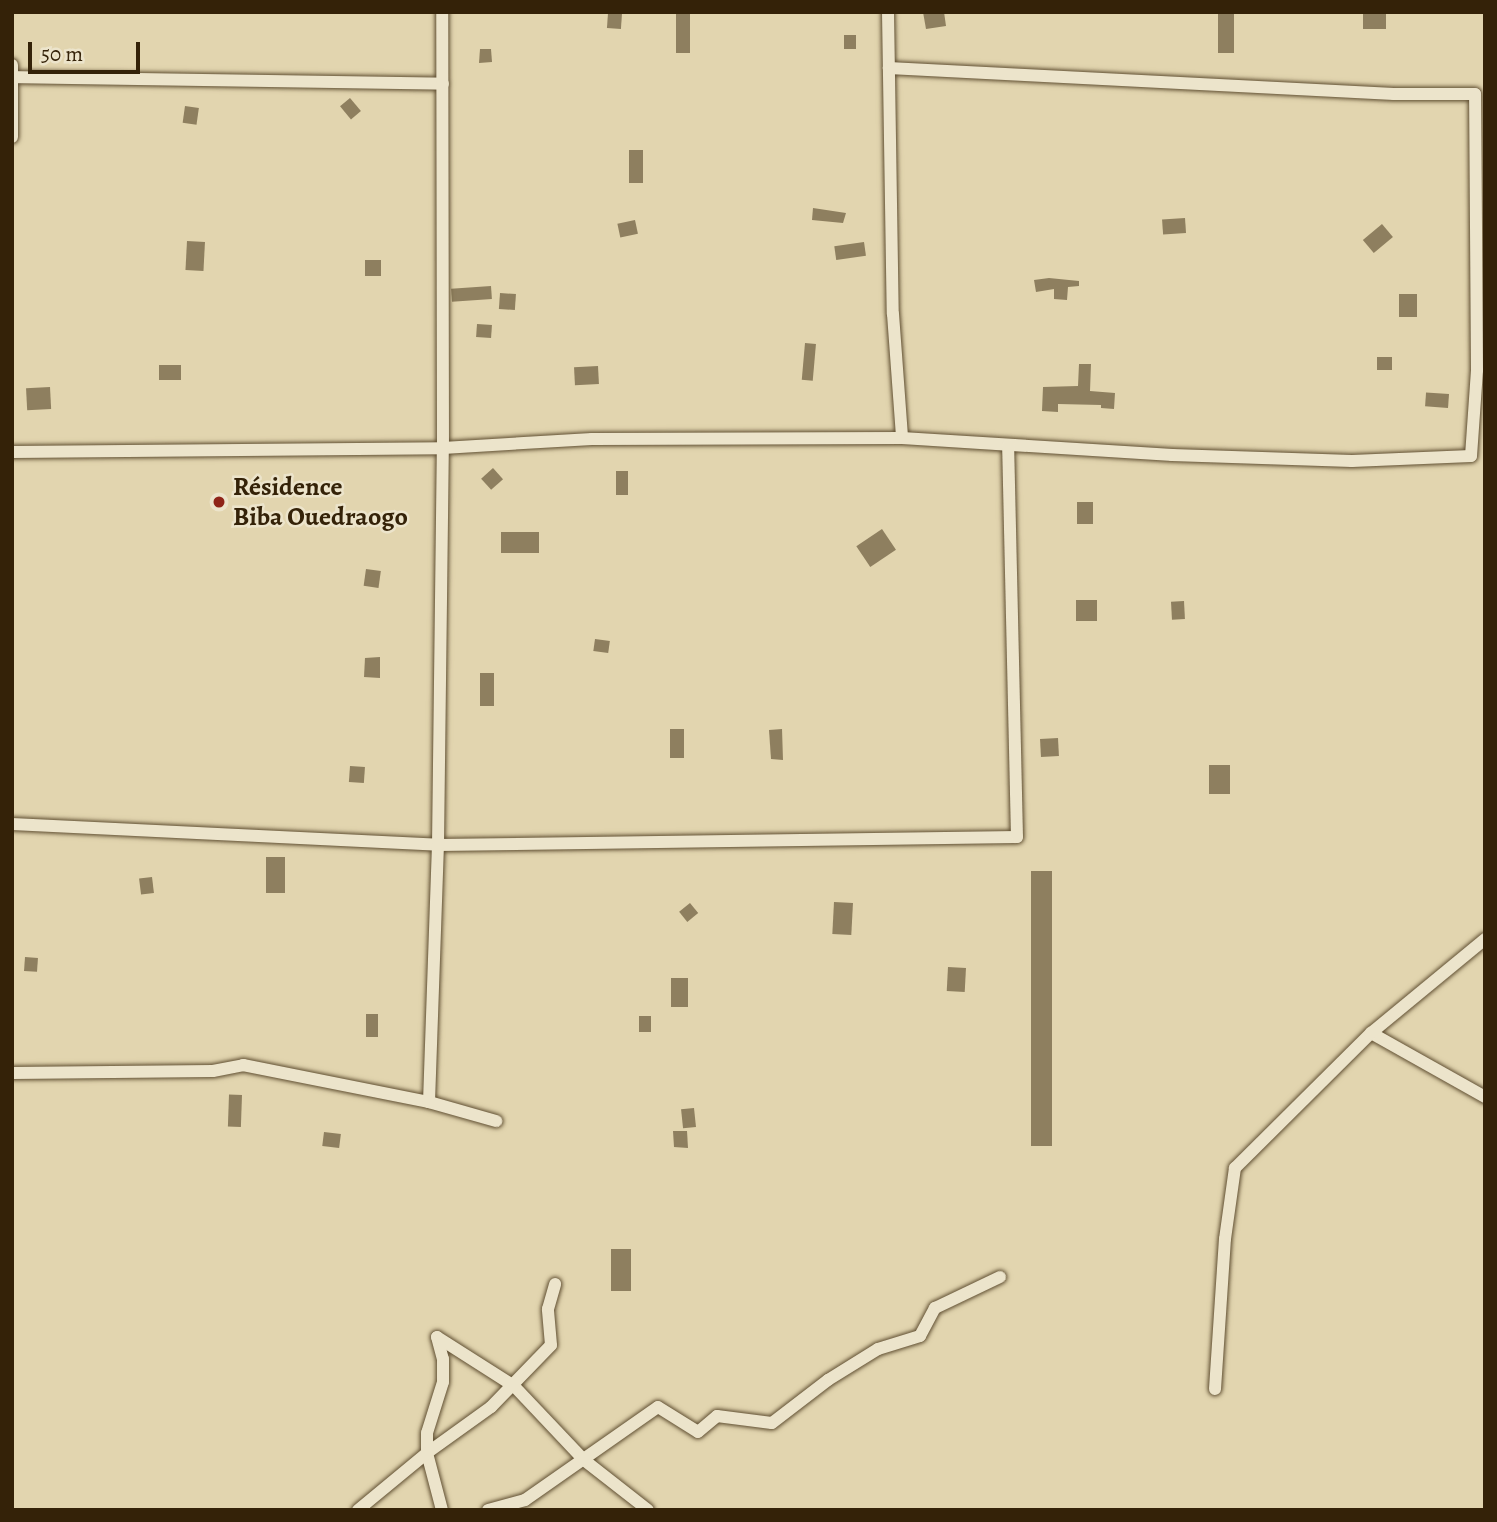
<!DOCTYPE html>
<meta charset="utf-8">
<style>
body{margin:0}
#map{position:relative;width:1497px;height:1522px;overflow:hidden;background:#e2d5af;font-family:Alegreya,serif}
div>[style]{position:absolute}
.building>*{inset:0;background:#8e7f5f;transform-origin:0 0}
.roads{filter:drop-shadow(0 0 2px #604f32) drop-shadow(0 0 2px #604f32)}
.minor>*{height:12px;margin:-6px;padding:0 6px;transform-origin:6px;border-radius:6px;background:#ece4cb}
.dots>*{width:19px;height:19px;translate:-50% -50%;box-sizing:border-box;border:4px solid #ece4cb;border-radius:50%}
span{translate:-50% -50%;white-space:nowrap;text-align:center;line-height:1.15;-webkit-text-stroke:5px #ece4cb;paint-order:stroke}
.poi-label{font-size:26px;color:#342208;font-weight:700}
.left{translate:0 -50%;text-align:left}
.frame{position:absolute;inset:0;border:14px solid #342208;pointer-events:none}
.scale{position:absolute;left:28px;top:42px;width:112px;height:32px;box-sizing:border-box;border:4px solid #342208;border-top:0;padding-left:9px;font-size:21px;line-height:24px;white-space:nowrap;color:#342208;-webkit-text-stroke:5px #ece4cb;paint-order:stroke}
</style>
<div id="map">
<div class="building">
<div style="left:676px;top:12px;width:14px;height:41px"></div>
<div style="clip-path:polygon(923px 12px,944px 12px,946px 26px,926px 29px)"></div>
<div style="left:1363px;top:12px;width:23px;height:17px"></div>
<div style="left:608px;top:13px;width:14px;height:15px;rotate:4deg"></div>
<div style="left:1218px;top:14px;width:16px;height:39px"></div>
<div style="left:844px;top:35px;width:12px;height:14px"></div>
<div style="clip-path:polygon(480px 49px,491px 49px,492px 62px,479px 63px)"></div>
<div style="left:350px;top:98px;width:17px;height:13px;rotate:50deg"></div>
<div style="left:185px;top:106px;width:14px;height:17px;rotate:8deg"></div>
<div style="left:629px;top:150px;width:14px;height:33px"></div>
<div style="clip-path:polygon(813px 208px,846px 213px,843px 223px,812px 220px)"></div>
<div style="left:1185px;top:218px;width:15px;height:23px;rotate:86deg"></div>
<div style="left:635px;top:220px;width:14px;height:18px;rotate:78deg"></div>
<div style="left:1382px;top:224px;width:17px;height:25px;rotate:50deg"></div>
<div style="left:187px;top:241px;width:18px;height:29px;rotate:3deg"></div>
<div style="left:864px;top:242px;width:14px;height:30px;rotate:82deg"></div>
<div style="left:365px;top:260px;width:16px;height:16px"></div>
<div style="clip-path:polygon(1049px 278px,1079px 281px,1079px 286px,1068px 287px,1067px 300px,1054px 299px,1054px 289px,1036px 292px,1034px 280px)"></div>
<div style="left:491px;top:286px;width:13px;height:40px;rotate:86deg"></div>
<div style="left:500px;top:293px;width:16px;height:16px;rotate:4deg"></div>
<div style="left:1399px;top:294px;width:18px;height:23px"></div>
<div style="left:477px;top:324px;width:15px;height:13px;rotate:4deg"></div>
<div style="left:805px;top:343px;width:11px;height:37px;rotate:5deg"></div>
<div style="left:1377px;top:357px;width:15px;height:13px"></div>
<div style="clip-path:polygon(1079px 364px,1091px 364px,1090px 391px,1115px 393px,1114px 409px,1101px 408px,1101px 405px,1058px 404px,1058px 412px,1042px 411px,1043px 387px,1078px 386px)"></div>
<div style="left:181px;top:365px;width:15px;height:22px;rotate:90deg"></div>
<div style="left:598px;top:366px;width:18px;height:24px;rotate:87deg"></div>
<div style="left:50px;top:387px;width:22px;height:24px;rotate:87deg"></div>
<div style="left:1449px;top:394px;width:14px;height:23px;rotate:94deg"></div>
<div style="left:493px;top:468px;width:15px;height:16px;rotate:48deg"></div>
<div style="left:616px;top:471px;width:12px;height:24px"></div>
<div style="left:1077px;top:502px;width:16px;height:22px"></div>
<div style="left:882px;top:529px;width:25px;height:31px;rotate:56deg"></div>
<div style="left:539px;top:532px;width:21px;height:38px;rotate:90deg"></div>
<div style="left:366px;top:569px;width:15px;height:17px;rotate:8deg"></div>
<div style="left:1076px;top:600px;width:21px;height:21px"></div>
<div style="left:1184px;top:601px;width:18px;height:13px;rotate:87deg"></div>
<div style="left:595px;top:639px;width:15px;height:12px;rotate:8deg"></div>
<div style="clip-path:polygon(380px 657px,380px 678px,364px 677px,365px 658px)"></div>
<div style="left:480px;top:673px;width:14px;height:33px"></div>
<div style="left:670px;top:729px;width:14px;height:29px"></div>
<div style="clip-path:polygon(782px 729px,783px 760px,771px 759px,769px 730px)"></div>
<div style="left:1058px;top:738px;width:18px;height:18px;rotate:87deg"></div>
<div style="left:1209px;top:765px;width:21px;height:29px"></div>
<div style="left:350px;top:766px;width:15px;height:16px;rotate:4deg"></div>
<div style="left:285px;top:857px;width:36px;height:19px;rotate:90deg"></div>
<div style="left:1052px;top:871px;width:275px;height:21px;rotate:90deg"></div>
<div style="left:152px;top:877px;width:16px;height:13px;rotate:83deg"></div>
<div style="left:834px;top:902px;width:19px;height:32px;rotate:3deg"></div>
<div style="left:690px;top:903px;width:13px;height:14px;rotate:51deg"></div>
<div style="left:25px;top:957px;width:13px;height:14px;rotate:4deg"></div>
<div style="left:948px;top:967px;width:18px;height:24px;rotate:3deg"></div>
<div style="left:671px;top:978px;width:17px;height:29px"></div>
<div style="left:366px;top:1014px;width:12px;height:23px"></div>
<div style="left:639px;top:1016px;width:12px;height:16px"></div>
<div style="left:242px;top:1095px;width:32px;height:13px;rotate:92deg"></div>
<div style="left:694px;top:1108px;width:19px;height:13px;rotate:84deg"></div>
<div style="clip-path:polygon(673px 1131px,687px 1131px,688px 1148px,674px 1147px)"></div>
<div style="left:324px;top:1132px;width:17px;height:14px;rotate:7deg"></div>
<div style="left:611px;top:1249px;width:20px;height:42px"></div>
</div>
<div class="roads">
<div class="minor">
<div style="left:888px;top:12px;width:302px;rotate:89.1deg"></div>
<div style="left:893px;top:314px;width:124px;rotate:85.8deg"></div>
<div style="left:12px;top:65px;width:72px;rotate:90deg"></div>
<div style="left:12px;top:77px;width:431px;rotate:0.9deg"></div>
<div style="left:12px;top:452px;width:431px;rotate:-0.5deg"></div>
<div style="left:443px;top:448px;width:149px;rotate:-3.5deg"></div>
<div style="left:592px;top:439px;width:310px;rotate:-0.2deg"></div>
<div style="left:902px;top:438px;width:271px;rotate:3.6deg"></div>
<div style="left:1172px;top:455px;width:180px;rotate:1.9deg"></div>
<div style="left:1352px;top:461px;width:119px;rotate:-2.4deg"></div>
<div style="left:1471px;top:456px;width:86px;rotate:-86deg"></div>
<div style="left:1477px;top:370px;width:276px;rotate:-90.4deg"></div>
<div style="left:1475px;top:94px;width:81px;rotate:180deg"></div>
<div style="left:1394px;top:94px;width:506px;rotate:-177.05deg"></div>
<div style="left:12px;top:824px;width:427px;rotate:2.8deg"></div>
<div style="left:438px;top:845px;width:579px;rotate:-0.79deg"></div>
<div style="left:1017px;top:837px;width:392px;rotate:-91.3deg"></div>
<div style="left:1371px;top:1033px;width:131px;rotate:29.3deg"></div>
<div style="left:12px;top:1073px;width:201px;rotate:-0.6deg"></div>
<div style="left:213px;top:1071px;width:31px;rotate:-11deg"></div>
<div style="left:243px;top:1065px;width:190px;rotate:11.3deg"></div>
<div style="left:429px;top:1102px;width:70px;rotate:15.8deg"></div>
<div style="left:429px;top:1102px;width:257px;rotate:-88deg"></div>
<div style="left:438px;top:845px;width:397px;rotate:-89.3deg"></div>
<div style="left:443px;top:448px;width:436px;rotate:-90.1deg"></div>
<div style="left:437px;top:1337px;width:91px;rotate:32.5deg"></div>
<div style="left:514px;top:1386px;width:102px;rotate:46.6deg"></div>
<div style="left:584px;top:1460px;width:81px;rotate:38deg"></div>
<div style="left:437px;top:1337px;width:23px;rotate:75deg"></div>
<div style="left:443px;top:1359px;width:23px;rotate:90deg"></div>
<div style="left:443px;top:1382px;width:53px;rotate:107.4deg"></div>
<div style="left:427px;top:1433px;width:20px;rotate:90deg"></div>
<div style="left:427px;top:1453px;width:59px;rotate:75.3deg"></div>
<div style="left:1215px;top:1389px;width:150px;rotate:-86.2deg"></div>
<div style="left:1225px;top:1239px;width:72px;rotate:-82deg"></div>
<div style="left:1235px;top:1168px;width:192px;rotate:-44.8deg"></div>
<div style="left:1371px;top:1033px;width:148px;rotate:-39.5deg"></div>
<div style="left:358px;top:1510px;width:89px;rotate:-39.6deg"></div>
<div style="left:427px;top:1453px;width:79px;rotate:-35.7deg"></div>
<div style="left:491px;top:1407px;width:86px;rotate:-45.9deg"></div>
<div style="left:551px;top:1345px;width:36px;rotate:-95deg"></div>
<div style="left:548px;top:1309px;width:26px;rotate:-74deg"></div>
<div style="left:488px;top:1510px;width:38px;rotate:-15deg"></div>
<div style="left:525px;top:1500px;width:162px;rotate:-35deg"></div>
<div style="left:658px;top:1407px;width:47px;rotate:32deg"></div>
<div style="left:698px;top:1432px;width:25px;rotate:-40deg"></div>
<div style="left:717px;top:1416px;width:55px;rotate:7.3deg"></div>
<div style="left:772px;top:1423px;width:71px;rotate:-37.5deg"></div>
<div style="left:828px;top:1380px;width:59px;rotate:-31.8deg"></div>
<div style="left:878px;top:1349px;width:44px;rotate:-17.2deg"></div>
<div style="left:920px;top:1336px;width:32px;rotate:-62deg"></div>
<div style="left:935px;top:1308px;width:72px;rotate:-25.5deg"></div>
</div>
</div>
<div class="dots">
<div style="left:219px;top:502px;background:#8f2418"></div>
</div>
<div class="poi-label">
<span class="left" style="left:233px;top:502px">Résidence<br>Biba Ouedraogo</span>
</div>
<div class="frame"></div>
<div class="scale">50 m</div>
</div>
